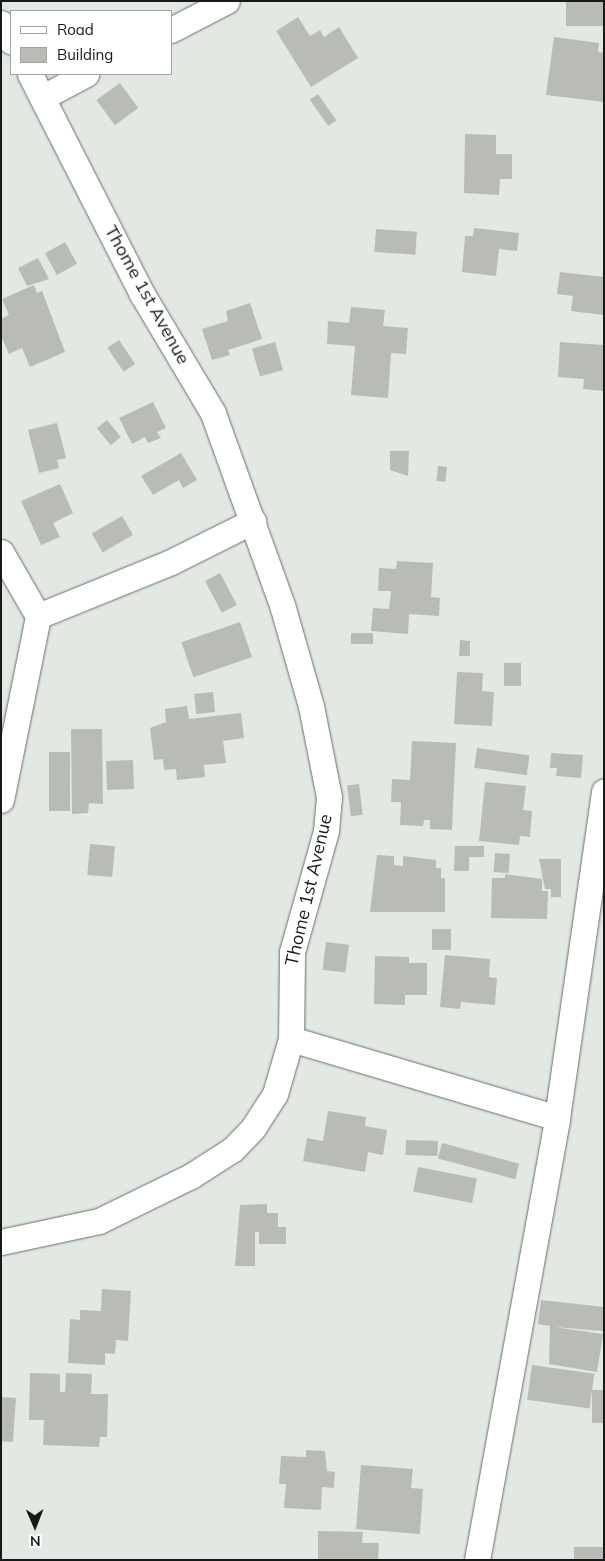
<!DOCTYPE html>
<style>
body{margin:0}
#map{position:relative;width:605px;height:1561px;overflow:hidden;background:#e2e8e2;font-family:Mulish,sans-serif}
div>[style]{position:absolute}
.building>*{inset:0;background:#b9bcb4;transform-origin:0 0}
.roads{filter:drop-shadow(0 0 1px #696f69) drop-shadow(0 0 1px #696f69)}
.street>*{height:25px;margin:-12.5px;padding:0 12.5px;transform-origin:12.5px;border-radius:12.5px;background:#fff}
span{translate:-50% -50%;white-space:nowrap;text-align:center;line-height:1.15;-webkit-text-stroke:4px #fff;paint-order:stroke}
.street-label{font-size:18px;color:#171a18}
.frame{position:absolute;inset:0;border:2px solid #171a18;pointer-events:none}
.legend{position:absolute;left:10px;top:10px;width:162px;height:65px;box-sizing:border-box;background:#fff;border:1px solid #a2a3a3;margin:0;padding:6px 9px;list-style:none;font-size:15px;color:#171a18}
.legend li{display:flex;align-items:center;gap:10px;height:25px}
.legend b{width:25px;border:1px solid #a2a3a3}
.north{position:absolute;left:10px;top:1501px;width:50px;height:50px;-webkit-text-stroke:4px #fff;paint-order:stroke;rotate:179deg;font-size:14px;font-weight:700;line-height:20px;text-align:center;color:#171a18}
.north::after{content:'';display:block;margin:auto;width:18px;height:22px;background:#171a18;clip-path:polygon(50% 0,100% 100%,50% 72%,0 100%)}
</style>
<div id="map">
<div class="building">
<div style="left:566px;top:1px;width:38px;height:25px"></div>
<div style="clip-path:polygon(298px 17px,310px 36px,320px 30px,324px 37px,339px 27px,358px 58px,311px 87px,276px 31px)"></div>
<div style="clip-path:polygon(554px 37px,599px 43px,598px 52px,604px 53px,604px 102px,546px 95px)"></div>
<div style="left:120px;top:83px;width:31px;height:29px;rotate:54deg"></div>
<div style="left:318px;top:94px;width:32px;height:10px;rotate:55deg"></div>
<div style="clip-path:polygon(465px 134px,496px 135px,496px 154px,512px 154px,512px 179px,500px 179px,499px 195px,464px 193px)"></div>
<div style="clip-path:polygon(474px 228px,519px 233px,517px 251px,499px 249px,496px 276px,462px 272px,465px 236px,473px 236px)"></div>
<div style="left:376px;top:229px;width:41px;height:23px;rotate:4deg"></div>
<div style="left:65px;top:242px;width:25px;height:23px;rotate:61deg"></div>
<div style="clip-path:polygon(38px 258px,49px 279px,27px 286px,18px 268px)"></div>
<div style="clip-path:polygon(560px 272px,604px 277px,604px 315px,571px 311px,573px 296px,557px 294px)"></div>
<div style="clip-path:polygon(34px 285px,37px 293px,42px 291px,65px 352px,30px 367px,22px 348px,9px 354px,1px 336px,1px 319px,9px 315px,2px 299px)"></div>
<div style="clip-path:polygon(250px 303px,262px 339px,228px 350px,230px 355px,212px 360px,202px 329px,228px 321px,226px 311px)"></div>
<div style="clip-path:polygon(351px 307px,385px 310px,383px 326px,408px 328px,406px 354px,391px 353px,388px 398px,351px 395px,355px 346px,327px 344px,328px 321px,349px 323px)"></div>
<div style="left:119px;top:340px;width:29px;height:14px;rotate:56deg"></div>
<div style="left:275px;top:342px;width:29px;height:24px;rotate:74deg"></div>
<div style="clip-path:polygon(560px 342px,604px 345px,604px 391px,583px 389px,584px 379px,558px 377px)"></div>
<div style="clip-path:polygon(153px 402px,166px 428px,157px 432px,161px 438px,148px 443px,145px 437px,132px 444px,119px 418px)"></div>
<div style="left:107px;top:420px;width:22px;height:13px;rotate:51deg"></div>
<div style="clip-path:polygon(57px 423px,66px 458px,57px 460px,59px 468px,39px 473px,28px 430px)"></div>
<div style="clip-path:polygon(390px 451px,409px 451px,408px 476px,390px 470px)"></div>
<div style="clip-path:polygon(181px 453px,197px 480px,183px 488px,179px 480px,153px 495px,141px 476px)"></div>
<div style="left:438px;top:466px;width:9px;height:15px;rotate:6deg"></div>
<div style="clip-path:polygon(60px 484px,73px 513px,53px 523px,60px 537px,41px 545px,21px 501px)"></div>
<div style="left:122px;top:516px;width:22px;height:35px;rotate:60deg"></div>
<div style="clip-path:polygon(397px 561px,433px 563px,431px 597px,440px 598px,439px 616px,409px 614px,408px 634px,371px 631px,373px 608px,389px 609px,391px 591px,378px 591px,379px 568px,396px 569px)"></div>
<div style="left:220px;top:573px;width:36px;height:17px;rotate:62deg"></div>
<div style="left:240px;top:622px;width:37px;height:62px;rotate:71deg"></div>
<div style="left:351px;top:633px;width:22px;height:11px"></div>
<div style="clip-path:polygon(460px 640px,470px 641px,470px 656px,459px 656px)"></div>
<div style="left:504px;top:663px;width:17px;height:23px"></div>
<div style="clip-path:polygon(457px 672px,483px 673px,482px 691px,494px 692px,492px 726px,454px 724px)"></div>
<div style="left:213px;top:692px;width:20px;height:19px;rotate:84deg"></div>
<div style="clip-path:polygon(187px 706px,189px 719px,241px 713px,244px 738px,223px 741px,226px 763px,204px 765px,205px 777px,177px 780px,176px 769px,164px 770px,163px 759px,154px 760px,150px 728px,166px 722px,165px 709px)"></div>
<div style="clip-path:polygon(71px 729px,102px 729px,103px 804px,89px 803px,88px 813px,72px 814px)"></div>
<div style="clip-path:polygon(412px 741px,456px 743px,452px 830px,430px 829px,430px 820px,424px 820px,423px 826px,400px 825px,401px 802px,391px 802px,392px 779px,410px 780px)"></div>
<div style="left:477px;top:748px;width:53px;height:20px;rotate:8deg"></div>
<div style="left:49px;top:752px;width:21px;height:59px"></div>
<div style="clip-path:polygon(551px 753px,583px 755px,581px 778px,556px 776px,557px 768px,550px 768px)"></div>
<div style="left:133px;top:760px;width:29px;height:27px;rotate:88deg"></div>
<div style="clip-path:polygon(485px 782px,526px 786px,523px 810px,532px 811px,530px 837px,520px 836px,519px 845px,479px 841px)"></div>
<div style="left:359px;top:784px;width:31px;height:12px;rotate:83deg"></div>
<div style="left:90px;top:844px;width:25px;height:31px;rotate:5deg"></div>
<div style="clip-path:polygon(455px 846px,484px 846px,484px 857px,469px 857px,469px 871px,454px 871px)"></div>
<div style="left:495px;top:853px;width:15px;height:19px;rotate:4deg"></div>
<div style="clip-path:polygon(377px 855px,394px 856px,394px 865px,403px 866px,403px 856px,436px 860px,436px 868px,441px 868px,441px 878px,445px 878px,445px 912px,370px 912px)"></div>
<div style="clip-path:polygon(539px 859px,561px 859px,561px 897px,551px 897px,551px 889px,545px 889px)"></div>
<div style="clip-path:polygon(505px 874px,542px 879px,542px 891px,548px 891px,547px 919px,491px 918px,492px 878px,505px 878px)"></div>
<div style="left:432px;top:929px;width:19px;height:21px"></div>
<div style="left:326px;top:942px;width:23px;height:28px;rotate:7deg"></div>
<div style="clip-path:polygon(445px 955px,490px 959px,489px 977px,497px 978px,495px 1005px,461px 1002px,460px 1009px,440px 1007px)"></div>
<div style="clip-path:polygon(375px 956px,409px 957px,409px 963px,427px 963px,427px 995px,405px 995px,405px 1005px,374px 1004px)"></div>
<div style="clip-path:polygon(328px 1111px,366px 1117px,365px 1126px,387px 1130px,383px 1155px,368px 1152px,365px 1172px,303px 1161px,307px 1138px,323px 1141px)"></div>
<div style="left:406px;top:1140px;width:32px;height:15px;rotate:2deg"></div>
<div style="left:442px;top:1143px;width:80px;height:16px;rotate:15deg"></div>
<div style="left:418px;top:1167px;width:60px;height:25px;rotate:11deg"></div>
<div style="clip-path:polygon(267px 1204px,267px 1213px,278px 1213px,278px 1227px,286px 1227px,286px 1244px,259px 1244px,259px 1232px,255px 1232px,255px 1266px,235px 1266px,240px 1205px)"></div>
<div style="clip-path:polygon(102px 1289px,131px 1291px,128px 1341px,116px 1340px,115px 1354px,105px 1353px,105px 1365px,68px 1363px,70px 1319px,80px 1320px,80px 1310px,101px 1311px)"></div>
<div style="clip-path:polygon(541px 1300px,604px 1307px,603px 1331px,554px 1327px,603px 1334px,597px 1372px,549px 1364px,550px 1326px,538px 1324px)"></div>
<div style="left:532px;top:1365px;width:63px;height:35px;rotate:8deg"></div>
<div style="clip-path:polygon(30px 1373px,60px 1374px,60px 1392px,65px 1392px,66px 1373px,92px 1374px,91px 1394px,108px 1394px,107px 1437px,100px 1437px,99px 1447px,43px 1445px,44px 1420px,29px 1420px)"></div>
<div style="left:592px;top:1390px;width:12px;height:33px"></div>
<div style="left:1px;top:1397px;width:15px;height:44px;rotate:4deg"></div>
<div style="clip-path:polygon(306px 1450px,325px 1451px,327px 1471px,335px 1472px,334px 1488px,322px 1487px,321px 1510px,284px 1508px,286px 1484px,279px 1484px,281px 1456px,306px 1457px)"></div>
<div style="clip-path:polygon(361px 1465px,413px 1469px,411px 1488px,423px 1489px,420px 1534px,356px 1529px)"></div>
<div style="clip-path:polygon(318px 1531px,363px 1532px,362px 1543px,379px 1543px,378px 1560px,318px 1560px)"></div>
<div style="left:604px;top:1547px;width:13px;height:30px;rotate:90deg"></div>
</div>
<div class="roads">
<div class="street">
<div style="left:1px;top:23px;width:21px;rotate:61deg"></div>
<div style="left:171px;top:30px;width:63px;rotate:-27.4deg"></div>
<div style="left:43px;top:97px;width:49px;rotate:-28.1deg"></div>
<div style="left:1px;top:552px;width:74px;rotate:60deg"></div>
<div style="left:38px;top:616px;width:144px;rotate:-22.1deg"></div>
<div style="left:171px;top:562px;width:92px;rotate:-26.6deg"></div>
<div style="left:1px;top:800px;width:188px;rotate:-78.6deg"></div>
<div style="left:291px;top:1039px;width:277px;rotate:16.5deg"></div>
<div style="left:1px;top:1242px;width:100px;rotate:-12.1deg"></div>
<div style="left:99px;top:1221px;width:102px;rotate:-26.1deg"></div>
<div style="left:191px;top:1176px;width:50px;rotate:-32.7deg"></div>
<div style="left:233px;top:1149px;width:29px;rotate:-46deg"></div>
<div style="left:253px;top:1128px;width:40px;rotate:-57.1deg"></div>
<div style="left:275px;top:1094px;width:57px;rotate:-73.8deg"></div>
<div style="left:291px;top:1039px;width:87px;rotate:-89.3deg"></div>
<div style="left:292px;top:952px;width:126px;rotate:-74.3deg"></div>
<div style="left:326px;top:831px;width:34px;rotate:-85deg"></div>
<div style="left:329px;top:797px;width:93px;rotate:-101.2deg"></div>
<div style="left:311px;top:706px;width:105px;rotate:-106deg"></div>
<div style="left:282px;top:605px;width:204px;rotate:-109.8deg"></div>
<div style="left:213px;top:413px;width:139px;rotate:-120.8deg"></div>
<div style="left:142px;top:294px;width:247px;rotate:-117deg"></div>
<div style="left:477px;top:1560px;width:449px;rotate:-79.7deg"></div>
<div style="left:557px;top:1118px;width:330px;rotate:-81.8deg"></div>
</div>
</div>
<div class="street-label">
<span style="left:147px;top:295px;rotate:61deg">Thome 1st Avenue</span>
<span style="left:309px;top:890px;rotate:-77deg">Thome 1st Avenue</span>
</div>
<div class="frame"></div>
<ul class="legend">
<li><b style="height:6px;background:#fff"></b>Road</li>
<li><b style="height:14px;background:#b9bcb4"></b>Building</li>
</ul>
<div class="north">N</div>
</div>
